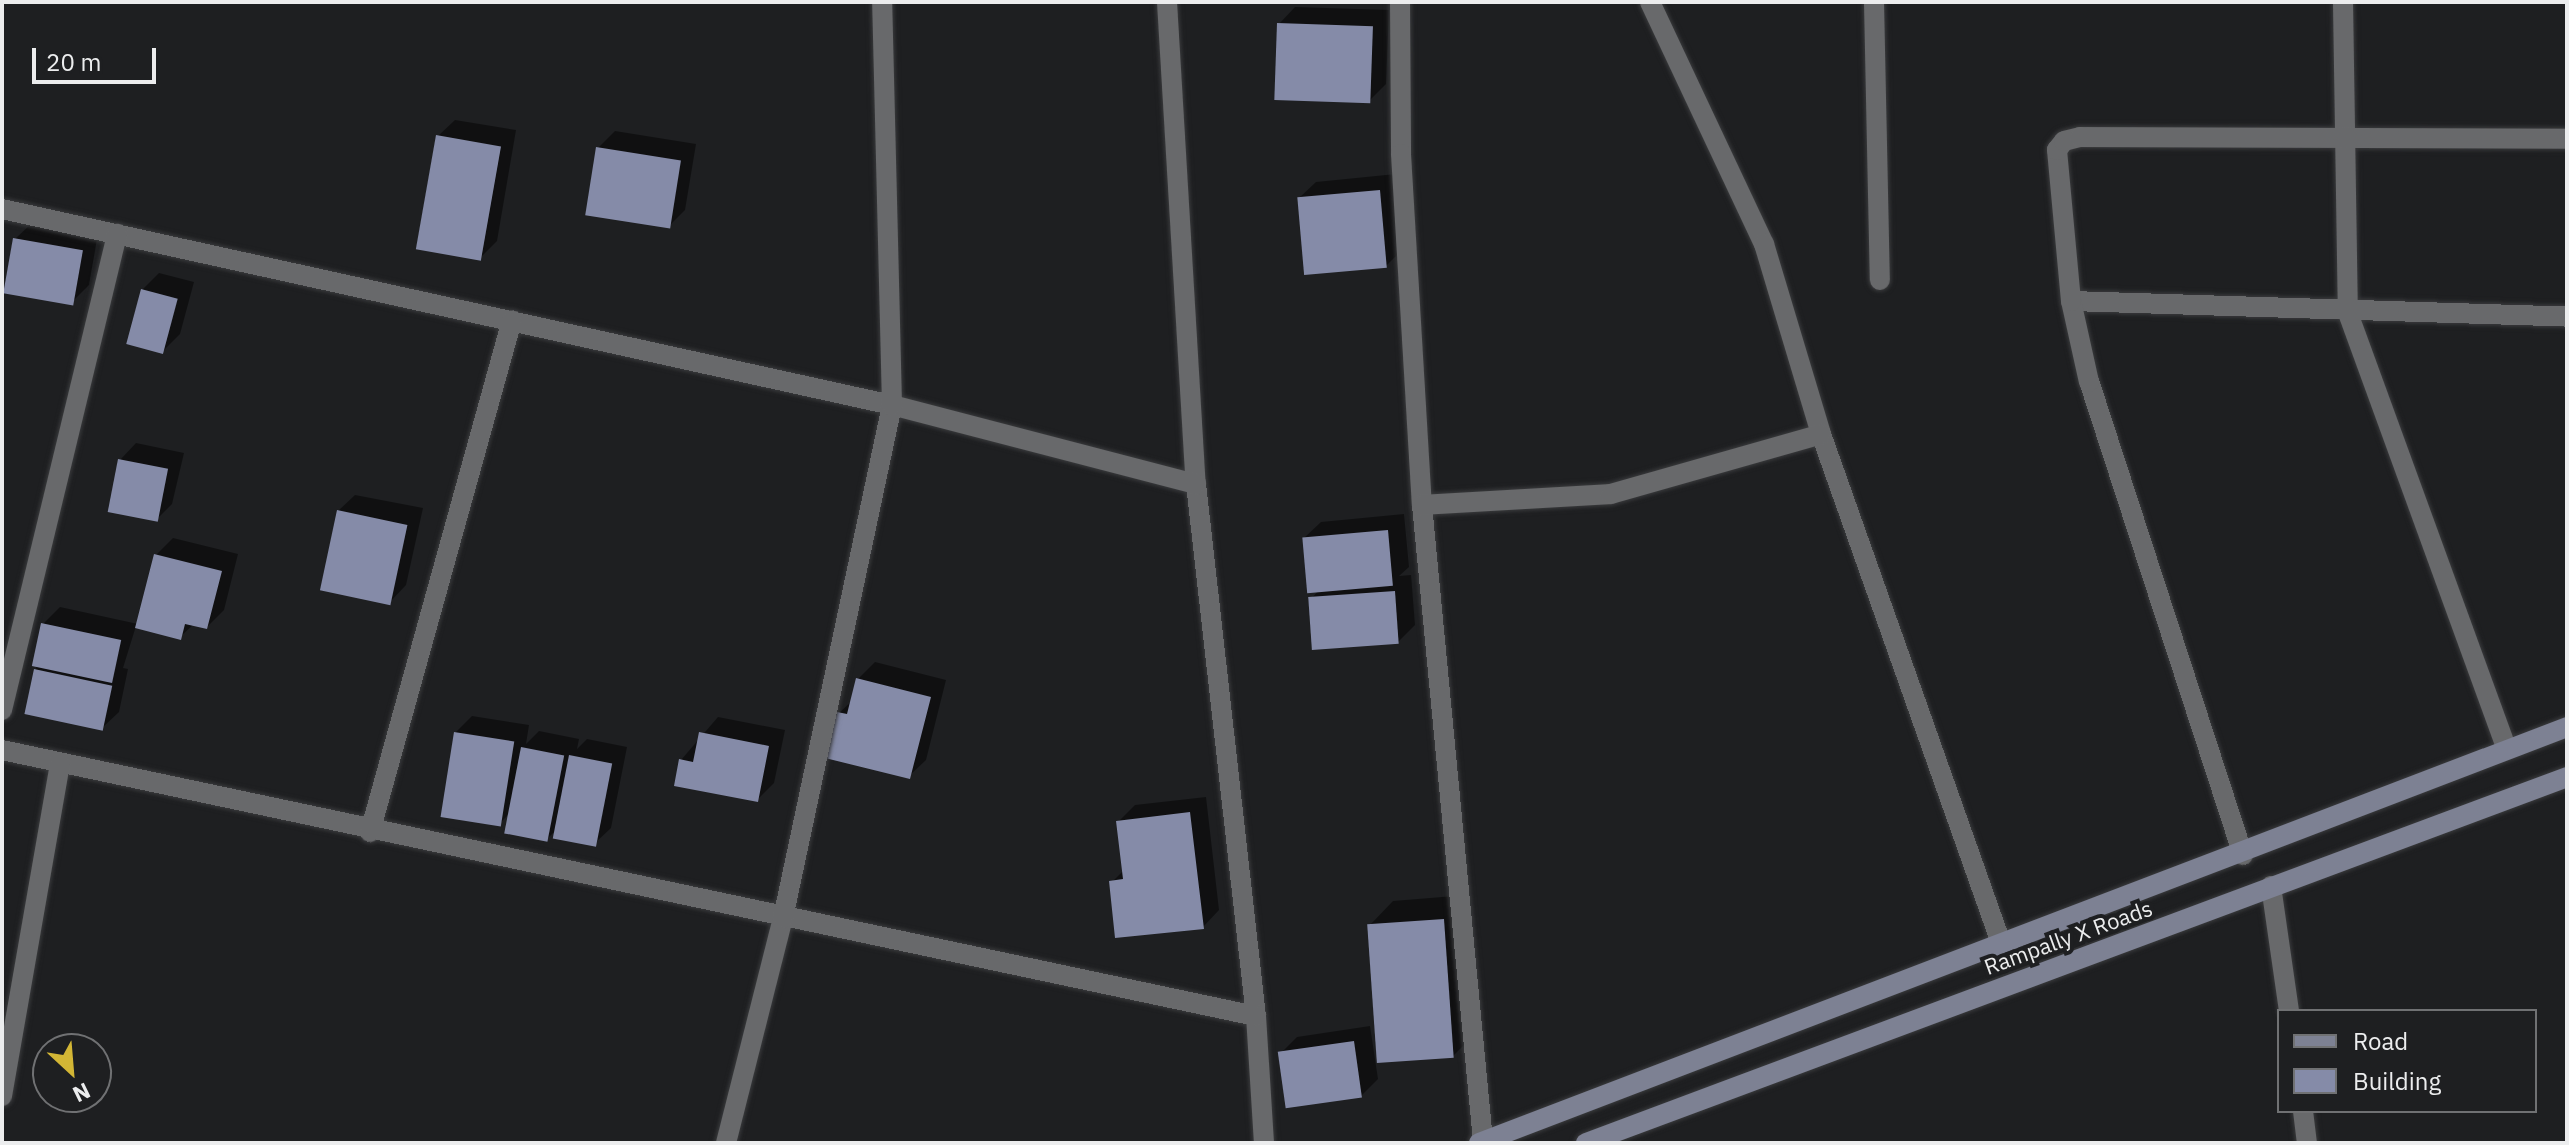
<!DOCTYPE html>
<style>
body{margin:0}
#map{position:relative;width:2569px;height:1145px;overflow:hidden;background:#1e1f21;font-family:"IBM Plex Sans",sans-serif}
div>[style]{position:absolute}
.shadow>*{inset:0;background:#0007}
.building>*{inset:0;background:#858ba8;transform-origin:0 0}
.roads{filter:drop-shadow(0 0 2px #3a3b3d) drop-shadow(0 0 2px #3a3b3d)}
.minor>*{height:20px;margin:-10px;padding:0 10px;transform-origin:10px;border-radius:10px;background:#68696b}
.secondary>*{height:20px;margin:-10px;padding:0 10px;transform-origin:10px;border-radius:10px;background:#7d8193}
span{translate:-50% -50%;white-space:nowrap;text-align:center;line-height:1.15;-webkit-text-stroke:8px #1e1f21;paint-order:stroke}
.street-label{font-size:22px;color:#ecedee}
.frame{position:absolute;inset:0;border:4px solid #ecedee;pointer-events:none}
.legend{position:absolute;left:2277px;top:1009px;width:260px;height:104px;box-sizing:border-box;background:#1e1f21;border:2px solid #707173;margin:0;padding:10px 14px;list-style:none;font-size:24px;color:#ecedee}
.legend li{display:flex;align-items:center;gap:16px;height:40px}
.legend b{width:40px;border:2px solid #707173}
.north{position:absolute;left:32px;top:1033px;width:80px;height:80px;box-sizing:border-box;background:#1e1f21;border:2px solid #707173;border-radius:50%;rotate:154deg;font-size:22px;font-weight:700;line-height:32px;text-align:center;color:#ecedee}
.north::after{content:'';display:block;margin:auto;width:28px;height:36px;background:#d3b635;clip-path:polygon(50% 0,100% 100%,50% 72%,0 100%)}
.scale{position:absolute;left:32px;top:48px;width:124px;height:36px;box-sizing:border-box;border:4px solid #ecedee;border-top:0;padding-left:10px;font-size:24px;line-height:28px;white-space:nowrap;color:#ecedee;-webkit-text-stroke:6px #1e1f21;paint-order:stroke}
</style>
<div id="map">
<div class="shadow">
<div style="clip-path:polygon(1295px 7px,1389px 10px,1386px 84px,1369px 101px,1279px 24px)"></div>
<div style="clip-path:polygon(455px 120px,516px 130px,497px 241px,480px 258px,438px 136px)"></div>
<div style="clip-path:polygon(615px 131px,696px 144px,685px 210px,668px 227px,598px 148px)"></div>
<div style="clip-path:polygon(1396px 174px,1403px 249px,1386px 266px,1299px 198px,1316px 182px)"></div>
<div style="clip-path:polygon(32px 223px,98px 233px,89px 285px,72px 302px,15px 239px)"></div>
<div style="clip-path:polygon(159px 273px,194px 282px,180px 334px,164px 350px,142px 290px)"></div>
<div style="clip-path:polygon(136px 443px,184px 453px,172px 504px,156px 520px,120px 460px)"></div>
<div style="clip-path:polygon(355px 495px,423px 508px,406px 585px,390px 602px,338px 511px)"></div>
<div style="clip-path:polygon(1404px 514px,1409px 567px,1399px 576px,1411px 575px,1415px 625px,1398px 642px,1310px 600px,1319px 590px,1304px 538px,1321px 522px)"></div>
<div style="clip-path:polygon(173px 538px,238px 554px,224px 610px,207px 627px,194px 624px,180px 637px,136px 626px,123px 668px,128px 669px,119px 712px,102px 728px,36px 670px,43px 624px,60px 607px,138px 624px,156px 555px)"></div>
<div style="clip-path:polygon(875px 662px,946px 680px,926px 760px,909px 776px,839px 713px,853px 700px,858px 679px)"></div>
<div style="clip-path:polygon(472px 716px,529px 725px,526px 744px,539px 731px,579px 739px,577px 749px,587px 739px,627px 747px,611px 828px,594px 844px,556px 830px,547px 839px,510px 813px,500px 823px,455px 733px)"></div>
<div style="clip-path:polygon(718px 717px,785px 730px,774px 783px,757px 800px,681px 760px)"></div>
<div style="clip-path:polygon(1206px 797px,1219px 910px,1203px 927px,1112px 882px,1124px 870px,1119px 821px,1135px 805px)"></div>
<div style="clip-path:polygon(1467px 895px,1477px 1032px,1453px 1056px,1369px 926px,1393px 901px)"></div>
<div style="clip-path:polygon(1370px 1026px,1378px 1079px,1361px 1096px,1280px 1054px,1297px 1037px)"></div>
</div>
<div class="building">
<div style="left:1277px;top:23px;width:96px;height:77px;rotate:2deg"></div>
<div style="left:436px;top:135px;width:66px;height:116px;rotate:10deg"></div>
<div style="left:596px;top:147px;width:86px;height:69px;rotate:9deg"></div>
<div style="left:1380px;top:190px;width:78px;height:83px;rotate:85deg"></div>
<div style="left:13px;top:238px;width:71px;height:56px;rotate:10deg"></div>
<div style="left:141px;top:289px;width:38px;height:57px;rotate:15deg"></div>
<div style="left:118px;top:459px;width:51px;height:54px;rotate:11deg"></div>
<div style="left:337px;top:510px;width:72px;height:82px;rotate:12deg"></div>
<div style="left:1388px;top:530px;width:56px;height:86px;rotate:85deg"></div>
<div style="clip-path:polygon(154px 554px,222px 571px,207px 629px,185px 624px,181px 640px,135px 628px)"></div>
<div style="left:1395px;top:591px;width:53px;height:87px;rotate:86deg"></div>
<div style="left:41px;top:623px;width:82px;height:44px;rotate:12deg"></div>
<div style="left:34px;top:669px;width:80px;height:46px;rotate:12deg"></div>
<div style="clip-path:polygon(856px 678px,931px 697px,910px 779px,825px 758px,837px 712px,847px 714px)"></div>
<div style="left:454px;top:732px;width:61px;height:86px;rotate:9deg"></div>
<div style="clip-path:polygon(699px 732px,769px 746px,758px 802px,674px 786px,679px 759px,693px 762px)"></div>
<div style="left:521px;top:747px;width:44px;height:88px;rotate:11deg"></div>
<div style="left:569px;top:755px;width:44px;height:85px;rotate:11deg"></div>
<div style="clip-path:polygon(1190px 812px,1204px 929px,1115px 938px,1109px 881px,1123px 879px,1116px 821px)"></div>
<div style="left:1444px;top:919px;width:139px;height:77px;rotate:86deg"></div>
<div style="left:1354px;top:1041px;width:57px;height:77px;rotate:82deg"></div>
</div>
<div class="roads">
<div class="minor">
<div style="left:1167px;top:2px;width:483px;rotate:86.6deg"></div>
<div style="left:1196px;top:484px;width:535px;rotate:83.57deg"></div>
<div style="left:1256px;top:1016px;width:127px;rotate:86.4deg"></div>
<div style="left:1400px;top:2px;width:152px;rotate:89.6deg"></div>
<div style="left:1401px;top:154px;width:352px;rotate:86.6deg"></div>
<div style="left:1422px;top:505px;width:639px;rotate:84.52deg"></div>
<div style="left:1650px;top:2px;width:268px;rotate:64.8deg"></div>
<div style="left:1764px;top:244px;width:198px;rotate:73.3deg"></div>
<div style="left:1821px;top:434px;width:540px;rotate:70.52deg"></div>
<div style="left:1874px;top:2px;width:278px;rotate:88.8deg"></div>
<div style="left:2343px;top:2px;width:311px;rotate:89.1deg"></div>
<div style="left:2348px;top:313px;width:464px;rotate:70deg"></div>
<div style="left:2px;top:209px;width:911px;rotate:12.42deg"></div>
<div style="left:892px;top:405px;width:314px;rotate:14.6deg"></div>
<div style="left:2071px;top:301px;width:496px;rotate:1.8deg"></div>
<div style="left:1422px;top:505px;width:189px;rotate:-3.3deg"></div>
<div style="left:1611px;top:494px;width:218px;rotate:-15.9deg"></div>
<div style="left:2px;top:710px;width:490px;rotate:-76.4deg"></div>
<div style="left:2px;top:750px;width:1282px;rotate:11.98deg"></div>
<div style="left:370px;top:832px;width:531px;rotate:-74.5deg"></div>
<div style="left:2243px;top:855px;width:497px;rotate:-108deg"></div>
<div style="left:2089px;top:382px;width:83px;rotate:-102.5deg"></div>
<div style="left:2071px;top:301px;width:152px;rotate:-95.3deg"></div>
<div style="left:2057px;top:150px;width:11px;rotate:-52deg"></div>
<div style="left:2064px;top:141px;width:16px;rotate:-14deg"></div>
<div style="left:2080px;top:137px;width:487px;rotate:0.2deg"></div>
<div style="left:2271px;top:886px;width:126px;rotate:81.8deg"></div>
<div style="left:2px;top:1096px;width:338px;rotate:-80.1deg"></div>
<div style="left:2303px;top:1111px;width:32px;rotate:83deg"></div>
<div style="left:726px;top:1143px;width:232px;rotate:-75.8deg"></div>
<div style="left:783px;top:918px;width:524px;rotate:-78deg"></div>
<div style="left:892px;top:405px;width:403px;rotate:-91.4deg"></div>
</div>
<div class="secondary">
<div style="left:1479px;top:1143px;width:1165px;rotate:-20.92deg"></div>
<div style="left:1586px;top:1143px;width:1047px;rotate:-20.46deg"></div>
</div>
</div>
<div class="street-label">
<span style="left:2068px;top:937px;rotate:-20deg">Rampally X Roads</span>
</div>
<div class="frame"></div>
<ul class="legend">
<li><b style="height:10px;background:#7d8193"></b>Road</li>
<li><b style="height:22px;background:#858ba8"></b>Building</li>
</ul>
<div class="north">N</div>
<div class="scale">20 m</div>
</div>
